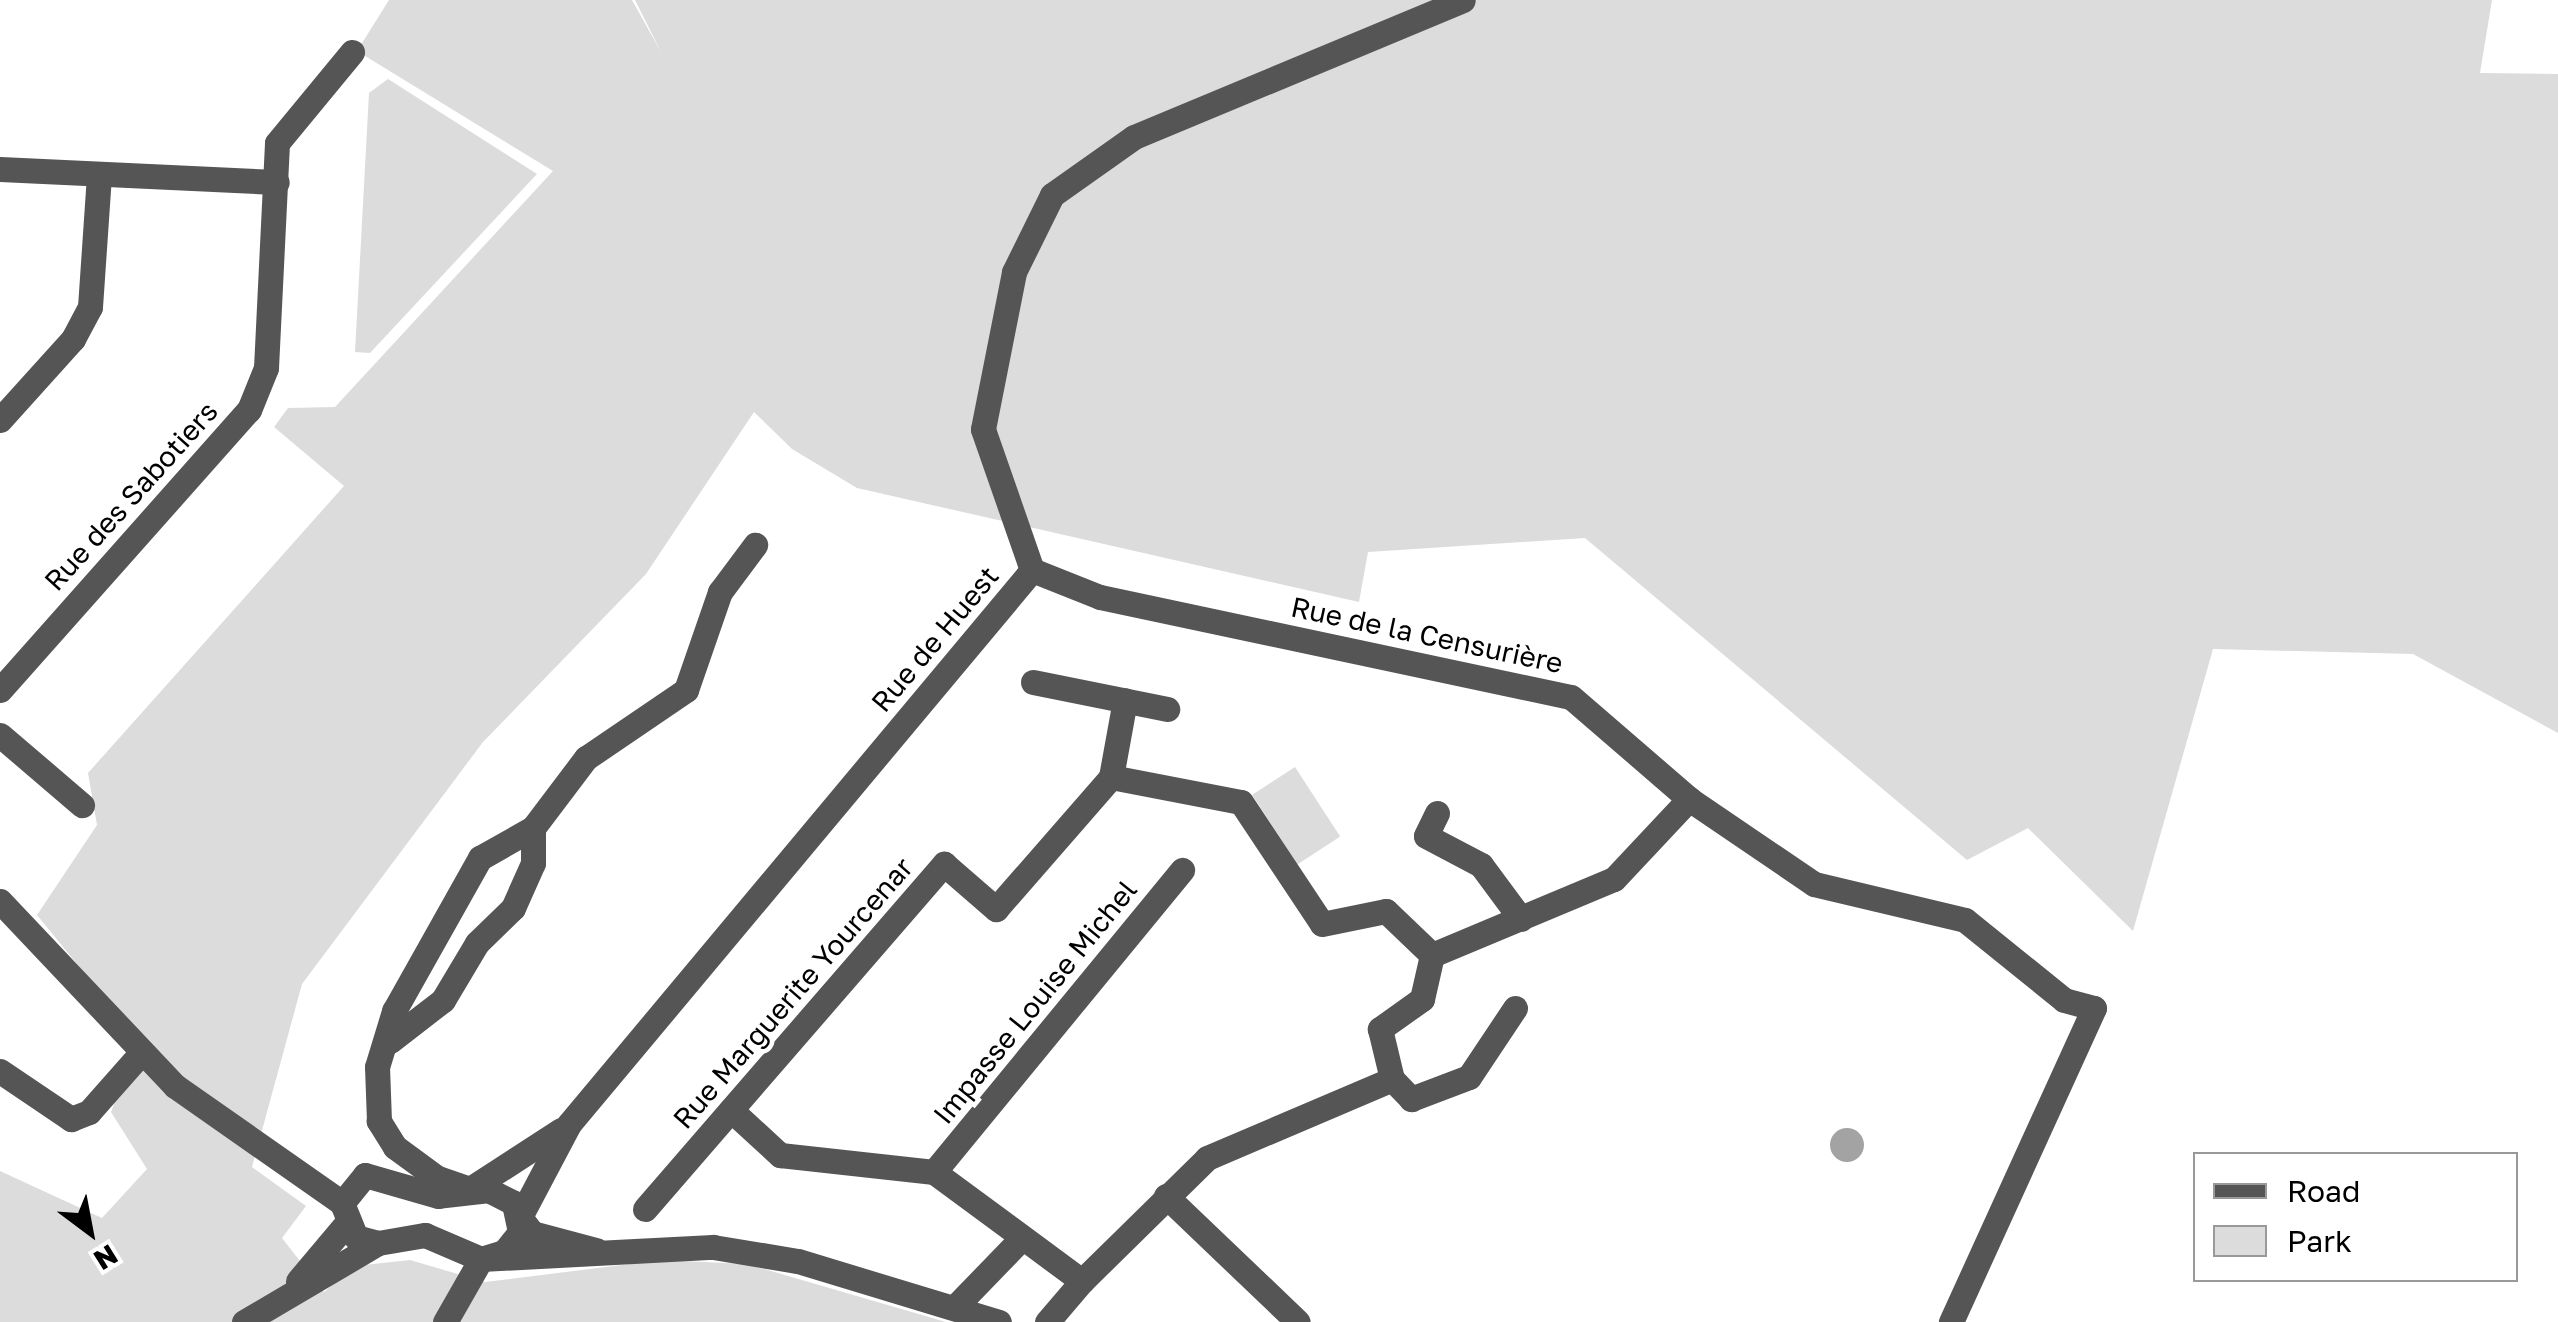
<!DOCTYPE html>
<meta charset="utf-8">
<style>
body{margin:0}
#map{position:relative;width:2558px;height:1322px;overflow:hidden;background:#fff;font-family:"Golos Text",sans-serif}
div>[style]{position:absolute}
.green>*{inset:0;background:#dcdcdc;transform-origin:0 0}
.water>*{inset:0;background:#a3a3a3}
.round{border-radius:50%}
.minor>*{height:25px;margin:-12.5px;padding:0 12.5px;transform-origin:12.5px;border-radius:12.5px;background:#555}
span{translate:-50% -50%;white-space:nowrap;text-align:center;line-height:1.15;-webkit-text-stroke:9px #fff;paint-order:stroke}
.street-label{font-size:28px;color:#000}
.legend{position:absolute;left:2193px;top:1152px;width:325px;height:130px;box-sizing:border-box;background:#fff;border:2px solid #999;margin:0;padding:12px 18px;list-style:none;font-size:30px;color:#000}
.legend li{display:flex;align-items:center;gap:20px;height:50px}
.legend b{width:50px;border:2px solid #999}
.north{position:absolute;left:40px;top:1182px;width:100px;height:100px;-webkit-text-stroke:8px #fff;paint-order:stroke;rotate:148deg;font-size:28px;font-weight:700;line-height:40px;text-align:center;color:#000}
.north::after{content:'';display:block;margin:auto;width:35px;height:45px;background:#000;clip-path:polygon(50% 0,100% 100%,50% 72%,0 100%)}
</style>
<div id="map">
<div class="green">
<div style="clip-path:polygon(389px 0,632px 0,661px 52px,635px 0,2492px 0,2480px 73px,2558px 74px,2558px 733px,2413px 654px,2213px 649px,2133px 931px,2028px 828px,1967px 860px,1585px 538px,1368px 552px,1359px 602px,857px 488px,792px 449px,754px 412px,646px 574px,483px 742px,302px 984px,252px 1167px,306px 1206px,282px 1238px,324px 1292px,355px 1266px,410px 1260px,485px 1282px,662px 1260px,747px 1264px,946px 1322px,0 1322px,0 1171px,102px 1218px,147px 1169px,111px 1112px,128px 1067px,147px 1050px,37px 915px,97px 825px,88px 773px,344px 486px,274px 427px,288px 408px,335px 407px,553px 171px,357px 51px)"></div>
<div style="clip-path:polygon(388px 79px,537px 174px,370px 353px,355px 352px,369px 93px)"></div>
<div style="left:1295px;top:767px;width:83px;height:51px;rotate:57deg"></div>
</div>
<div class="water">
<div class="round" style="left:1830px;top:1128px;width:34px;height:34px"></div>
</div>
<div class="minor">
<div style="left:0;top:169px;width:277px;rotate:2.7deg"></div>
<div style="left:0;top:420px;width:109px;rotate:-48deg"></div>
<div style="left:73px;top:339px;width:36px;rotate:-62deg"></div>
<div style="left:90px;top:307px;width:133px;rotate:-86.1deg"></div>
<div style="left:1032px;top:570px;width:73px;rotate:21.7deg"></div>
<div style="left:1100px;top:597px;width:481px;rotate:12deg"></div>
<div style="left:1571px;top:697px;width:156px;rotate:40.8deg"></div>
<div style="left:1689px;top:799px;width:151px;rotate:34.2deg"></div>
<div style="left:1814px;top:884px;width:155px;rotate:13.4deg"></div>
<div style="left:1965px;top:920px;width:127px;rotate:38.9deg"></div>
<div style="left:2064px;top:1000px;width:31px;rotate:15deg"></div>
<div style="left:2094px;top:1008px;width:345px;rotate:114.5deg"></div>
<div style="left:1033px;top:682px;width:137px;rotate:11.4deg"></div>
<div style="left:0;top:690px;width:375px;rotate:-48.4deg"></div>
<div style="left:249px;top:410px;width:45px;rotate:-68deg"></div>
<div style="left:266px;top:368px;width:225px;rotate:-87.2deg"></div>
<div style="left:277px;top:143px;width:118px;rotate:-50.5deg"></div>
<div style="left:0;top:735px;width:108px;rotate:40.5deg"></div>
<div style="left:1111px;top:777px;width:132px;rotate:10.9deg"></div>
<div style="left:1241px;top:802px;width:146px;rotate:56.4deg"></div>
<div style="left:1322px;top:924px;width:65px;rotate:-11.5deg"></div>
<div style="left:1386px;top:911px;width:64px;rotate:43.7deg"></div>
<div style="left:1111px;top:777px;width:78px;rotate:-79.7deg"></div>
<div style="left:1437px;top:813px;width:25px;rotate:116deg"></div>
<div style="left:1426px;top:836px;width:62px;rotate:27.8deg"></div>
<div style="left:1481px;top:865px;width:67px;rotate:53.5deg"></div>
<div style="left:0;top:901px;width:255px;rotate:46.6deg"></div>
<div style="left:175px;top:1086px;width:204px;rotate:35deg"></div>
<div style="left:342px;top:1203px;width:37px;rotate:68deg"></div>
<div style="left:356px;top:1237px;width:23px;rotate:15deg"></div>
<div style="left:378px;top:1243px;width:48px;rotate:-9.7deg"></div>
<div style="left:425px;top:1235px;width:61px;rotate:23.2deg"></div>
<div style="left:481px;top:1259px;width:24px;rotate:-17deg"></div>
<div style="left:504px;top:1252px;width:26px;rotate:-51deg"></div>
<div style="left:520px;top:1232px;width:30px;rotate:-102deg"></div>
<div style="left:514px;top:1203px;width:28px;rotate:-153deg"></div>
<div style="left:489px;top:1190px;width:51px;rotate:173.3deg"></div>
<div style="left:438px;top:1196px;width:76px;rotate:-164deg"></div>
<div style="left:365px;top:1175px;width:36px;rotate:129deg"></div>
<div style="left:1432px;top:955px;width:45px;rotate:102.8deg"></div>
<div style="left:1422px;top:999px;width:52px;rotate:144.5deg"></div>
<div style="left:1380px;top:1029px;width:51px;rotate:76.5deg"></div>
<div style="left:1392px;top:1079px;width:28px;rotate:46deg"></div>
<div style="left:1411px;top:1099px;width:62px;rotate:-20.8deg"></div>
<div style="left:1469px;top:1077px;width:83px;rotate:-56.3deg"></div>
<div style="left:1432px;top:955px;width:197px;rotate:-22.7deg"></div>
<div style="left:1614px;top:879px;width:110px;rotate:-46.8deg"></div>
<div style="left:390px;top:1041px;width:67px;rotate:-37.7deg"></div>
<div style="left:443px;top:1000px;width:66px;rotate:-59.2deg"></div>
<div style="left:477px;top:943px;width:50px;rotate:-44.2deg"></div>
<div style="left:513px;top:908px;width:49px;rotate:-66deg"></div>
<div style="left:533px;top:863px;width:35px;rotate:-90deg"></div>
<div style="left:0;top:1071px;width:86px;rotate:34.1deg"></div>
<div style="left:71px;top:1119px;width:19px;rotate:-21deg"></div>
<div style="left:89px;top:1112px;width:80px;rotate:-48.5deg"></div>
<div style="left:731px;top:1110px;width:67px;rotate:42.6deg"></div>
<div style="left:780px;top:1155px;width:155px;rotate:6.3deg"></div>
<div style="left:934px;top:1172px;width:184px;rotate:36.4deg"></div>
<div style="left:1082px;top:1281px;width:54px;rotate:130.5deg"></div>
<div style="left:561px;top:1130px;width:108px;rotate:147deg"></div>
<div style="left:470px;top:1189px;width:36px;rotate:-161deg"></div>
<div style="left:436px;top:1177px;width:51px;rotate:-143.8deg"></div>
<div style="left:395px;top:1147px;width:31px;rotate:-122deg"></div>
<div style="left:379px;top:1121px;width:54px;rotate:-92.1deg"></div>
<div style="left:377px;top:1067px;width:59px;rotate:-73.1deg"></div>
<div style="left:394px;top:1011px;width:176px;rotate:-60.7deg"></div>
<div style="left:480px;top:858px;width:61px;rotate:-29.5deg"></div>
<div style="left:533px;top:828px;width:88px;rotate:-52.9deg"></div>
<div style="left:586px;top:758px;width:121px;rotate:-34.2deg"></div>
<div style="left:686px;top:690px;width:104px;rotate:-70.9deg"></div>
<div style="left:720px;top:592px;width:59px;rotate:-53.3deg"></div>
<div style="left:934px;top:1172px;width:391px;rotate:-50.6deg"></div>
<div style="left:1166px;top:1196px;width:182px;rotate:43.7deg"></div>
<div style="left:645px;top:1209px;width:457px;rotate:-49.1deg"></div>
<div style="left:944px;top:864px;width:69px;rotate:40.9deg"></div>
<div style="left:996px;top:909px;width:175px;rotate:-48.9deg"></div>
<div style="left:596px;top:1250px;width:66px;rotate:-165.1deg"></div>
<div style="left:532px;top:1233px;width:20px;rotate:-127deg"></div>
<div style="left:520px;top:1217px;width:105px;rotate:-62.2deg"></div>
<div style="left:569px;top:1124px;width:722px;rotate:-50.11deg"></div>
<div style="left:1032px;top:570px;width:149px;rotate:-109.2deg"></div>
<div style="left:983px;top:429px;width:160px;rotate:-78.8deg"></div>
<div style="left:1014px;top:272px;width:86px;rotate:-63.7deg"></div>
<div style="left:1052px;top:195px;width:100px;rotate:-35.3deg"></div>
<div style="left:1134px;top:137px;width:356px;rotate:-22.6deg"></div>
<div style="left:298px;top:1281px;width:75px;rotate:-49.9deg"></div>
<div style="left:1082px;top:1281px;width:175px;rotate:-44.5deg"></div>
<div style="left:1207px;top:1158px;width:201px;rotate:-23.1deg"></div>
<div style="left:955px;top:1307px;width:95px;rotate:-45.9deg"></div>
<div style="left:244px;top:1322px;width:156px;rotate:-30.5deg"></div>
<div style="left:445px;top:1322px;width:73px;rotate:-60.3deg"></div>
<div style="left:481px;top:1259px;width:232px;rotate:-3deg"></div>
<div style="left:713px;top:1247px;width:86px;rotate:9.4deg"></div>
<div style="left:798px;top:1261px;width:210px;rotate:16.9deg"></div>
</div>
<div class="street-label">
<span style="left:131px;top:496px;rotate:-48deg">Rue des Sabotiers</span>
<span style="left:1427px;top:635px;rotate:12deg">Rue de la Censurière</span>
<span style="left:935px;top:639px;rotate:-50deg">Rue de Huest</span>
<span style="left:793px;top:993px;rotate:-49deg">Rue Marguerite Yourcenar</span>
<span style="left:1035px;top:1002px;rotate:-51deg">Impasse Louise Michel</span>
</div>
<ul class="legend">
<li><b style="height:12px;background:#555"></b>Road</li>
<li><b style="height:28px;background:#dcdcdc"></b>Park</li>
</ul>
<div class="north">N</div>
</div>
